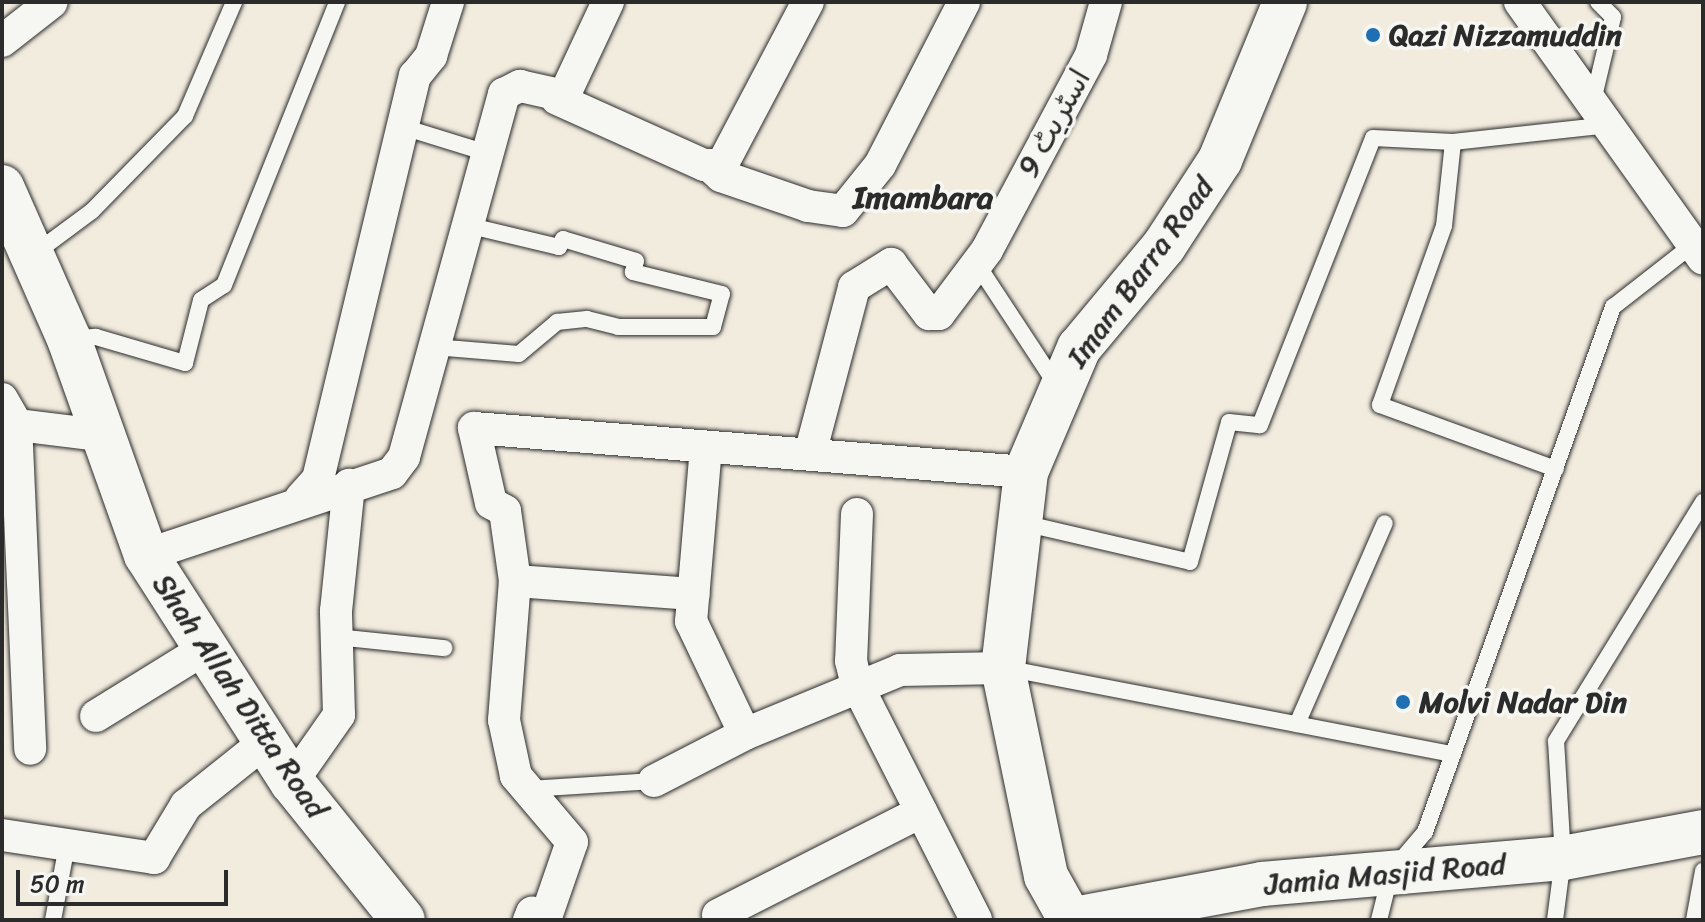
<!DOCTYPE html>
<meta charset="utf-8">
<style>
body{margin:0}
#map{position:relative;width:1705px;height:922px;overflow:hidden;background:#f2ecdf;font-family:Sriracha,"Playpen Sans Arabic",sans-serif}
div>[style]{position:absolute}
.roads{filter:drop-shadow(0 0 2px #2b2b2b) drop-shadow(0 0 2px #2b2b2b)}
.lane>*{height:16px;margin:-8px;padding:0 8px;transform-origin:8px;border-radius:8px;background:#f6f6f2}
.street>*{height:32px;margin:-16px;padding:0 16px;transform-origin:16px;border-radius:16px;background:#f6f6f2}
.secondary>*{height:44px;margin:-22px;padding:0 22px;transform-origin:22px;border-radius:22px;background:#f6f6f2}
.dots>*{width:22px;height:22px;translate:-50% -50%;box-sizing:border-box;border:4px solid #f6f6f2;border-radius:50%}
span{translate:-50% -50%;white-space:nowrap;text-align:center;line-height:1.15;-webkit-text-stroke:7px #f6f6f2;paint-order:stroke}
.poi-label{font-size:30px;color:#2b2b2b;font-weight:700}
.left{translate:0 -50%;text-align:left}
.street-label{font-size:30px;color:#2b2b2b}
.neighbourhood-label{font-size:32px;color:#2b2b2b;font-weight:700}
.frame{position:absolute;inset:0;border:4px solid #2b2b2b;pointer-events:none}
.scale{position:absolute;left:16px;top:870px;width:212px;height:36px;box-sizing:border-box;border:4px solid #2b2b2b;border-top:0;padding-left:10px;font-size:24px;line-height:28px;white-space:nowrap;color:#2b2b2b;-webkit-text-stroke:6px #f6f6f2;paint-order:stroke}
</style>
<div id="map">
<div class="roads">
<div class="lane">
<div style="left:1593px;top:101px;width:86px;rotate:-76.6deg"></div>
<div style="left:1613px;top:17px;width:21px;rotate:-135deg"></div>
<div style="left:403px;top:127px;width:88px;rotate:17.2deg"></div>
<div style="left:1453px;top:142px;width:84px;rotate:96.1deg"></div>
<div style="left:1444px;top:226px;width:190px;rotate:109.7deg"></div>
<div style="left:1380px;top:405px;width:187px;rotate:20deg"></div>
<div style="left:34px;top:254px;width:72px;rotate:-36.6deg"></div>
<div style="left:92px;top:211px;width:133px;rotate:-45.6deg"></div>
<div style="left:185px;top:116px;width:124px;rotate:-66.7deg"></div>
<div style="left:977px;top:264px;width:146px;rotate:56.7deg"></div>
<div style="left:71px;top:339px;width:25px;rotate:-5deg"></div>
<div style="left:96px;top:337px;width:93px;rotate:16.3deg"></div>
<div style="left:185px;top:363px;width:65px;rotate:-75.7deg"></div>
<div style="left:201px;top:300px;width:27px;rotate:-33deg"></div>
<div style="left:224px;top:285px;width:305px;rotate:-68.2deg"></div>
<div style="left:434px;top:347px;width:85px;rotate:4.7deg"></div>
<div style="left:519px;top:354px;width:50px;rotate:-40.1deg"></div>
<div style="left:557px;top:322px;width:30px;rotate:-6deg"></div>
<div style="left:587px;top:319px;width:32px;rotate:14deg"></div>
<div style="left:618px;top:327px;width:95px"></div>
<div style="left:713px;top:327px;width:34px;rotate:-75deg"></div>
<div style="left:722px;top:294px;width:92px;rotate:-166.1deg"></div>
<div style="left:633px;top:272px;width:11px;rotate:-75deg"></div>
<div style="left:636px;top:261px;width:76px;rotate:-163.2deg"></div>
<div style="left:563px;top:239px;width:9px;rotate:117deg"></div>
<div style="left:559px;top:247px;width:95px;rotate:-166.6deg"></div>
<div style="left:1023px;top:523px;width:171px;rotate:13.1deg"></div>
<div style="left:1190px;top:562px;width:145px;rotate:-74.4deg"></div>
<div style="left:1229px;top:422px;width:31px;rotate:6deg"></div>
<div style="left:1260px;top:425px;width:308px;rotate:-68.5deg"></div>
<div style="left:1373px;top:138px;width:80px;rotate:2.9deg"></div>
<div style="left:1453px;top:142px;width:157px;rotate:-6.2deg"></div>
<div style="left:337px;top:637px;width:108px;rotate:5.9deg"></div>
<div style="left:1005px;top:668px;width:456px;rotate:10.9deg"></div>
<div style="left:1297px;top:724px;width:219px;rotate:-66.4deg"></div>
<div style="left:529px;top:789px;width:125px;rotate:-3.7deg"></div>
<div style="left:53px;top:920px;width:76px;rotate:-79.4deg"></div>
<div style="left:1379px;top:920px;width:49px;rotate:-76deg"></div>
<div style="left:1391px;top:872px;width:52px;rotate:-49.6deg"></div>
<div style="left:1425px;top:832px;width:558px;rotate:-70.3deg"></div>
<div style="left:1613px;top:307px;width:104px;rotate:-38deg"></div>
<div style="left:1555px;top:920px;width:63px;rotate:-82.6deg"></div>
<div style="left:1563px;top:858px;width:117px;rotate:-93.4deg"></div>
<div style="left:1556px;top:741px;width:281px;rotate:-58.4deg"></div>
<div style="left:1694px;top:920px;width:50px;rotate:-79.6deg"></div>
</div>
<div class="street">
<div style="left:1520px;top:2px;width:315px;rotate:54.5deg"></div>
<div style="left:2px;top:41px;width:63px;rotate:-38deg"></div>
<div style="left:557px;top:99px;width:161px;rotate:24.2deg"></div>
<div style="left:704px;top:165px;width:18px"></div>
<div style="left:722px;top:165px;width:184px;rotate:-62.2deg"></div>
<div style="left:710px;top:166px;width:15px;rotate:42deg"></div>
<div style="left:721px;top:176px;width:92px;rotate:19deg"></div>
<div style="left:808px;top:206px;width:35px;rotate:8deg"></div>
<div style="left:843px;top:211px;width:59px;rotate:-51.2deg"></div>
<div style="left:880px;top:165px;width:183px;rotate:-62.7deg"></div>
<div style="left:2px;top:399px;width:28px;rotate:60deg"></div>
<div style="left:16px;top:423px;width:326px;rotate:87.5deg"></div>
<div style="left:2px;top:423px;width:99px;rotate:7deg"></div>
<div style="left:706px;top:447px;width:175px;rotate:94.9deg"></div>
<div style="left:691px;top:621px;width:125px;rotate:64.5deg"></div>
<div style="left:810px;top:454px;width:173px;rotate:-75.2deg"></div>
<div style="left:854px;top:287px;width:44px;rotate:-31.9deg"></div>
<div style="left:891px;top:264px;width:63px;rotate:52.8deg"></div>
<div style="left:929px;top:314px;width:10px"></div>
<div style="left:939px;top:314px;width:80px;rotate:-53.1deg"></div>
<div style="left:987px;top:250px;width:221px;rotate:-61.9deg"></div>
<div style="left:1091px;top:55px;width:55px;rotate:-74.2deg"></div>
<div style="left:301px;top:498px;width:25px;rotate:-48deg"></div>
<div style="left:318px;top:479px;width:415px;rotate:-76.5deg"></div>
<div style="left:415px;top:76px;width:26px;rotate:-51deg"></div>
<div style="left:431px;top:56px;width:57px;rotate:-72.5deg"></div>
<div style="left:857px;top:514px;width:147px;rotate:92.3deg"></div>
<div style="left:851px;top:661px;width:25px;rotate:76deg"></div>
<div style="left:857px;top:685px;width:263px;rotate:63.1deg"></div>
<div style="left:146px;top:555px;width:259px;rotate:-18.4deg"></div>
<div style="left:392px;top:473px;width:20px;rotate:-53deg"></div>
<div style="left:404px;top:457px;width:377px;rotate:-74.6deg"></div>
<div style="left:504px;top:94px;width:18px;rotate:-27deg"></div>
<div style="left:520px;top:86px;width:45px;rotate:12.8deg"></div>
<div style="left:564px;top:96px;width:104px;rotate:-64.9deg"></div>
<div style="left:515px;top:581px;width:179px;rotate:4.2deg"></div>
<div style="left:96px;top:716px;width:126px;rotate:-31.7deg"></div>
<div style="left:654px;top:781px;width:102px;rotate:-27.3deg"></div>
<div style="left:745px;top:734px;width:168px;rotate:-22.4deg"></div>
<div style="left:900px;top:670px;width:103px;rotate:-1.1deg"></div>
<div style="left:292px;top:782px;width:82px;rotate:-55deg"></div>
<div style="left:339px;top:715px;width:104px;rotate:-91.7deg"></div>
<div style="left:336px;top:611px;width:127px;rotate:-84.1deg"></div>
<div style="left:2px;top:835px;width:154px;rotate:8.6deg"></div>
<div style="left:154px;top:858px;width:62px;rotate:-58.9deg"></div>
<div style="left:186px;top:805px;width:101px;rotate:-38.6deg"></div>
<div style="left:718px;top:915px;width:228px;rotate:-26.9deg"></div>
<div style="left:529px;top:920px;width:8px;rotate:-67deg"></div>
<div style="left:532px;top:913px;width:15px;rotate:16deg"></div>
<div style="left:546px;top:917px;width:79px;rotate:-70.9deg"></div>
<div style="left:572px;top:842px;width:87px;rotate:-130.3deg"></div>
<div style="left:516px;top:776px;width:57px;rotate:-102.1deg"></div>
<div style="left:504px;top:720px;width:139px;rotate:-85.5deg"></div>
<div style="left:515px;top:581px;width:71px;rotate:-98.1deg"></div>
<div style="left:505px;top:511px;width:16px;rotate:-150deg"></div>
<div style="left:491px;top:503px;width:77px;rotate:-102.8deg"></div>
<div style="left:474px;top:428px;width:554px;rotate:4.56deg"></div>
</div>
<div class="secondary">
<div style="left:2px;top:187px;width:166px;rotate:66.2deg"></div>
<div style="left:69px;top:339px;width:229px;rotate:70.4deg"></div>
<div style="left:146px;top:555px;width:270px;rotate:57.3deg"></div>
<div style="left:292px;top:782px;width:177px;rotate:51.2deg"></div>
<div style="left:1070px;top:919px;width:49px;rotate:-119.2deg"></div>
<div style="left:1046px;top:876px;width:212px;rotate:-101.7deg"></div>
<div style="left:1003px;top:668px;width:197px;rotate:-83.3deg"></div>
<div style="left:1026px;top:472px;width:135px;rotate:-66.9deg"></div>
<div style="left:1079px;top:348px;width:133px;rotate:-50.2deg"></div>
<div style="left:1164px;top:246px;width:103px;rotate:-56.9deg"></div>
<div style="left:1220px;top:160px;width:171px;rotate:-67.6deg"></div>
<div style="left:1068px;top:920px;width:197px;rotate:-10.5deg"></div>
<div style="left:1262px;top:884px;width:302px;rotate:-4.9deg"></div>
<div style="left:1563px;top:858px;width:142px;rotate:-10.5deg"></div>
</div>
</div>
<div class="dots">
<div style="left:1373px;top:35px;background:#1f6fb2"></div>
<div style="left:1403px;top:702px;background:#1f6fb2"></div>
</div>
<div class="poi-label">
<span class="left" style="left:1389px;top:35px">Qazi Nizzamuddin</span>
<span class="left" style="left:1419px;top:702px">Molvi Nadar Din</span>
</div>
<div class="street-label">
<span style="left:1054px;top:123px;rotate:-61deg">اسٹریٹ 9</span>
<span style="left:1140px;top:272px;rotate:-54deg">Imam Barra Road</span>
<span style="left:240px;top:696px;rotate:56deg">Shah Allah Ditta Road</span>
<span style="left:1385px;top:874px;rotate:-5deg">Jamia Masjid Road</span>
</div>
<div class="neighbourhood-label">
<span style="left:923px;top:198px">Imambara</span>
</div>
<div class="frame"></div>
<div class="scale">50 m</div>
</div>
